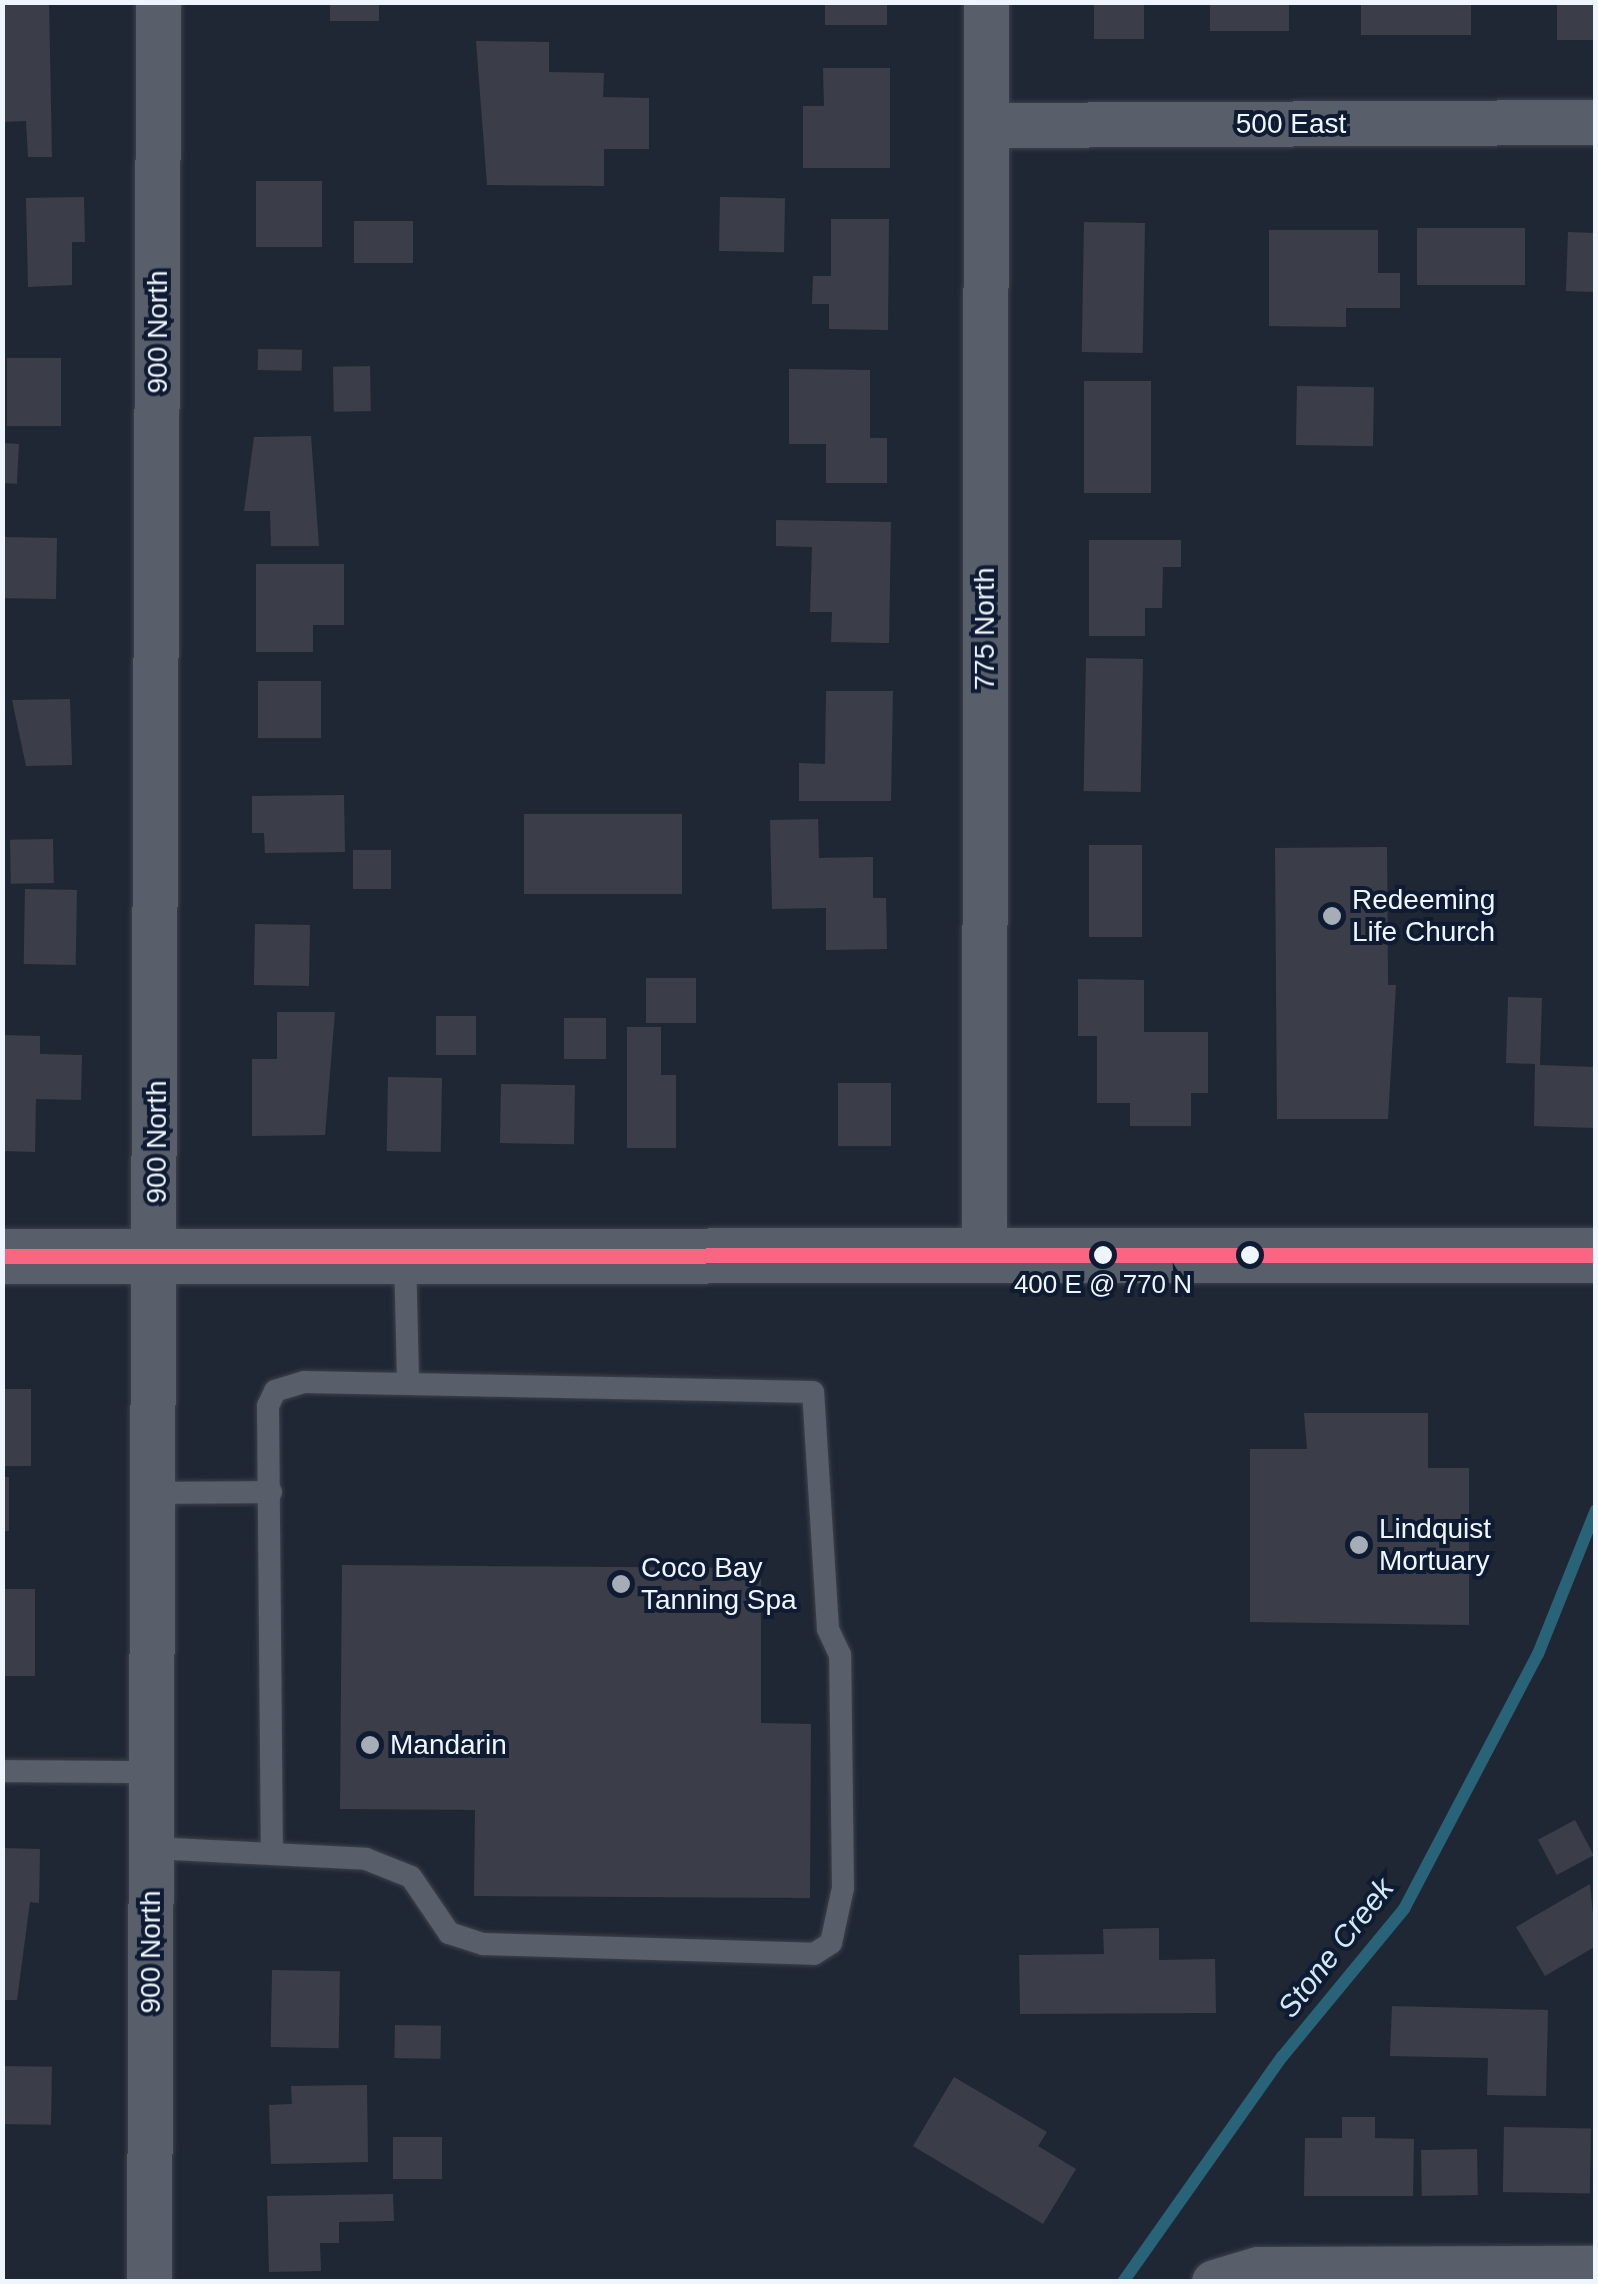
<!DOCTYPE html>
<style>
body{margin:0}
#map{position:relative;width:1598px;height:2284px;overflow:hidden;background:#202734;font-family:Helvetica,sans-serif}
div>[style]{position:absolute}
.stream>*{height:12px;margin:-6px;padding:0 6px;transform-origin:6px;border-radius:6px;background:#286377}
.building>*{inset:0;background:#3b3e49;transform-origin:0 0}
.roads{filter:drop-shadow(0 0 2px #3d424c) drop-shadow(0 0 2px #3d424c)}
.lane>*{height:22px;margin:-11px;padding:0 11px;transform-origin:11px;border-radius:11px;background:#585e6a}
.street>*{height:45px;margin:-22.5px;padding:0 22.5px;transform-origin:22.5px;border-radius:22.5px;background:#585e6a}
.secondary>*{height:55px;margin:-27.5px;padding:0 27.5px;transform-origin:27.5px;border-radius:27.5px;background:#585e6a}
.bus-1>*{height:15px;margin:-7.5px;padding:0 7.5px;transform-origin:7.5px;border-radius:7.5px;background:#fa6682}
.dots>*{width:28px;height:28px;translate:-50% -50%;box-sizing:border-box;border:5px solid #0f1b32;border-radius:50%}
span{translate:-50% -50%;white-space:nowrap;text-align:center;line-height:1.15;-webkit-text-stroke:8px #0f1b32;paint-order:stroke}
.bus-label{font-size:26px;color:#eff5fe}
.street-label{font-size:28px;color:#eff5fe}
.poi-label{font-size:28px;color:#eff5fe}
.left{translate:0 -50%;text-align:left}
.water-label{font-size:30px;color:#d0e9f3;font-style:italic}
.frame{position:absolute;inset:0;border:5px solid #eff5fe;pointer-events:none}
</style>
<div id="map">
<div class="stream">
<div style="left:1123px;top:2282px;width:276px;rotate:-54.8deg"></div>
<div style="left:1282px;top:2057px;width:192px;rotate:-50.5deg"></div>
<div style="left:1404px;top:1909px;width:288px;rotate:-62.3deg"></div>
<div style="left:1538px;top:1654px;width:155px;rotate:-68.1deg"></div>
</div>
<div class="building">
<div style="clip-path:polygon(2px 2px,49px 2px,52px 157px,28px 157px,26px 121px,2px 122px)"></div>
<div style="left:330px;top:2px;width:49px;height:19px"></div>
<div style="left:825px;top:2px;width:62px;height:23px"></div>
<div style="left:1094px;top:2px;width:50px;height:37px"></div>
<div style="left:1210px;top:2px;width:79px;height:29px"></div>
<div style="left:1361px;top:2px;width:110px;height:33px"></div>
<div style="left:1557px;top:2px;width:39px;height:38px"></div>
<div style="clip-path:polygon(476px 41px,549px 42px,549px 72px,604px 73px,603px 97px,649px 98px,649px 149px,604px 149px,604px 186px,487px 185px)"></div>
<div style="clip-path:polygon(823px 68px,890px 68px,890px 168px,803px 168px,803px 106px,824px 106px)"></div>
<div style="left:256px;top:181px;width:66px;height:66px"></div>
<div style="clip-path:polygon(84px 197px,85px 242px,72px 242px,72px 285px,28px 287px,26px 198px)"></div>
<div style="left:720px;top:197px;width:65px;height:54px;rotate:1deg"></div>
<div style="clip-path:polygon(831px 219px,889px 219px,888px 330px,829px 329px,829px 304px,812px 304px,813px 276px,831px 276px)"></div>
<div style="left:354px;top:221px;width:59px;height:42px"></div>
<div style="left:1084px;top:222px;width:61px;height:130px;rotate:1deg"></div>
<div style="left:1417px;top:228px;width:108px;height:57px"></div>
<div style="clip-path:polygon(1269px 230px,1378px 230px,1378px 273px,1400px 273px,1400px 308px,1346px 308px,1346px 327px,1269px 326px)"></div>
<div style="left:1568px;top:232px;width:28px;height:59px;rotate:2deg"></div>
<div style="left:258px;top:349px;width:44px;height:21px;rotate:1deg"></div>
<div style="left:7px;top:358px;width:54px;height:68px"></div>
<div style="left:370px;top:366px;width:45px;height:37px;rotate:89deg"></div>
<div style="clip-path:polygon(789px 369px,870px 370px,870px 438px,887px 438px,887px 483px,826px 483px,826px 444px,789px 444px)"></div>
<div style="left:1084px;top:381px;width:67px;height:112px"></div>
<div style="left:1297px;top:386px;width:77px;height:59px;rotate:1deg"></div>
<div style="clip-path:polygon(311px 436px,319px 546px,271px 546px,270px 511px,244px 511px,254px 437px)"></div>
<div style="left:2px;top:443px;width:17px;height:40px;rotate:3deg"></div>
<div style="clip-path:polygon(776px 520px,891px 522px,889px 643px,831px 642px,832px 612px,810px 612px,812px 547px,776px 546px)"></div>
<div style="left:2px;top:537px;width:55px;height:61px;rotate:1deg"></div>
<div style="clip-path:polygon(1089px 540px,1181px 540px,1181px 567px,1163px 567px,1162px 608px,1145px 608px,1145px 636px,1089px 636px)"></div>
<div style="clip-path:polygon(256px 564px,344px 564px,344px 625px,313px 625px,313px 652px,256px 652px)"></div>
<div style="left:1086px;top:658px;width:57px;height:133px;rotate:1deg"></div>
<div style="left:258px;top:681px;width:63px;height:57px"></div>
<div style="clip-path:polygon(826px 691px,893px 691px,891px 801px,799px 801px,799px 763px,825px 764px)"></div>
<div style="clip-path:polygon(70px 699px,72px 765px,26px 766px,12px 700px)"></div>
<div style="clip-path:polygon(344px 795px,345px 852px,265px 853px,264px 833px,252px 833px,252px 796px)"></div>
<div style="left:524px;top:814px;width:158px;height:80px"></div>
<div style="clip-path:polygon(818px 819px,819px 858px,873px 857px,873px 898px,886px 898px,887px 949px,826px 950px,826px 908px,772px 909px,770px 820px)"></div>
<div style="left:53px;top:839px;width:44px;height:43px;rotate:89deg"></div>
<div style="left:1089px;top:845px;width:53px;height:92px"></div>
<div style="clip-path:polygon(1387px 847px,1388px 985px,1396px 985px,1388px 1119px,1277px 1119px,1275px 848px)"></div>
<div style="left:391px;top:850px;width:39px;height:38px;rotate:90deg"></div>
<div style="left:25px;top:889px;width:52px;height:75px;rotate:1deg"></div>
<div style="left:255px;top:924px;width:55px;height:61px;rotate:1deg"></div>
<div style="left:646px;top:978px;width:50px;height:45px"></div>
<div style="clip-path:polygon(1078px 979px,1144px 980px,1144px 1032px,1208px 1032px,1208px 1093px,1191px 1093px,1191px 1126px,1130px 1126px,1130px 1103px,1097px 1103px,1097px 1036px,1078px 1036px)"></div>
<div style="clip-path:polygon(1508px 997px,1542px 998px,1540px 1065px,1596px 1067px,1596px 1128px,1534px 1126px,1535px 1064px,1506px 1063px)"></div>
<div style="clip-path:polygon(277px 1012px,335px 1012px,325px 1135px,252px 1136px,252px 1059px,277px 1059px)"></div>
<div style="left:436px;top:1016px;width:40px;height:39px"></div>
<div style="left:564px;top:1018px;width:42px;height:41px"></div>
<div style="clip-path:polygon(627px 1027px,661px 1027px,661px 1075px,676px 1075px,676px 1148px,627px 1148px)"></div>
<div style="clip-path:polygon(2px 1035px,40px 1036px,40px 1054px,82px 1055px,81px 1100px,36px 1099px,35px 1152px,2px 1151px)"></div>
<div style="left:388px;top:1077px;width:54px;height:74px;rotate:1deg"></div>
<div style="left:838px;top:1083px;width:53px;height:63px"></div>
<div style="left:501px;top:1084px;width:74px;height:59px;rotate:1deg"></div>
<div style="left:2px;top:1389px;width:29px;height:77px"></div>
<div style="clip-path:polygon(1304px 1413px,1428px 1413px,1428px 1468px,1469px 1468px,1469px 1625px,1250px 1622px,1250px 1449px,1307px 1449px)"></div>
<div style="left:2px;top:1477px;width:7px;height:54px"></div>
<div style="clip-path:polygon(342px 1565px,761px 1568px,761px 1723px,811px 1724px,810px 1898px,474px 1896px,475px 1810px,340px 1809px)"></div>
<div style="left:2px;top:1589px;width:33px;height:87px"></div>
<div style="left:1575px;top:1820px;width:40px;height:42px;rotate:62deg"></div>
<div style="clip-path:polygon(2px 1848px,40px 1849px,39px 1903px,30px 1902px,17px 2000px,2px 2000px)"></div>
<div style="clip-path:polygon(1590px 1884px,1596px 1946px,1545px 1976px,1516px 1927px)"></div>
<div style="clip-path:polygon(1159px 1928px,1159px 1960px,1215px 1959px,1216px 2013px,1020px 2014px,1019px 1955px,1104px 1954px,1103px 1929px)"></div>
<div style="left:272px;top:1970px;width:68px;height:77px;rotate:1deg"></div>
<div style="clip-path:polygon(1392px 2006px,1548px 2010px,1546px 2096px,1487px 2095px,1488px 2058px,1390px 2056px)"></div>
<div style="left:395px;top:2025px;width:46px;height:33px;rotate:1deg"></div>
<div style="left:2px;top:2066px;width:50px;height:58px;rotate:1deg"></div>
<div style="clip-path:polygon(954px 2077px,1047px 2132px,1038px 2146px,1076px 2169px,1043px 2224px,913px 2146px)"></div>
<div style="clip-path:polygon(367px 2085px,368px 2162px,271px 2164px,269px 2105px,292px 2104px,291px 2086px)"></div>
<div style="clip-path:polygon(1342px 2117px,1375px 2117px,1375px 2138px,1414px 2139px,1413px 2196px,1304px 2196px,1305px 2138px,1342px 2138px)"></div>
<div style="left:1504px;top:2127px;width:87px;height:65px;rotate:1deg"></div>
<div style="left:393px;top:2137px;width:49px;height:42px"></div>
<div style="left:1477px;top:2149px;width:46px;height:56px;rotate:89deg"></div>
<div style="clip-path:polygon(393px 2194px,394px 2221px,339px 2222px,339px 2243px,320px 2243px,321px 2271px,269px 2272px,267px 2196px)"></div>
</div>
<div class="roads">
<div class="lane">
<div style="left:405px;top:1256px;width:127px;rotate:88.6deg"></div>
<div style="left:155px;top:1493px;width:116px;rotate:-0.5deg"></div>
<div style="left:2px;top:1771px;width:151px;rotate:0.4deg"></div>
<div style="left:152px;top:1848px;width:214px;rotate:2.9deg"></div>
<div style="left:366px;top:1859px;width:48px;rotate:21.8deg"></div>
<div style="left:411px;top:1877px;width:68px;rotate:55.8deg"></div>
<div style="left:449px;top:1933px;width:36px;rotate:18deg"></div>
<div style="left:483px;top:1944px;width:331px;rotate:1.7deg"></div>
<div style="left:814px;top:1954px;width:20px;rotate:-33deg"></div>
<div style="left:831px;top:1943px;width:56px;rotate:-77.7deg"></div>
<div style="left:843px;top:1888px;width:233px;rotate:-90.7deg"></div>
<div style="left:840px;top:1655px;width:29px;rotate:-115deg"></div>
<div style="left:828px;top:1629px;width:237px;rotate:-93.6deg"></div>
<div style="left:813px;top:1392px;width:509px;rotate:-178.87deg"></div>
<div style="left:304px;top:1382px;width:30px;rotate:163deg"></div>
<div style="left:275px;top:1391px;width:17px;rotate:115deg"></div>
<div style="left:268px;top:1406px;width:444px;rotate:89.5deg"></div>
</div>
<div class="street">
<div style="left:986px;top:125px;width:610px;rotate:-0.28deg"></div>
<div style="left:984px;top:1255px;width:1253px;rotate:-89.91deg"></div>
<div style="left:149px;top:2282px;width:2280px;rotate:-89.77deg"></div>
<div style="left:1214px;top:2282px;width:46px;rotate:-16.5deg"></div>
<div style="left:1258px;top:2269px;width:338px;rotate:-0.2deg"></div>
</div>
<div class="secondary">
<div style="left:2px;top:1256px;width:1594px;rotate:-0.04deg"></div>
</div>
</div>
<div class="bus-1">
<div style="left:2px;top:1256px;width:1594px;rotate:-0.04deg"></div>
</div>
<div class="dots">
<div style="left:1332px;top:916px;background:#a7adb7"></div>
<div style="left:1103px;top:1255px;background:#eff5fe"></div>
<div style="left:1250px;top:1255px;background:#eff5fe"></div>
<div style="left:1359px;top:1545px;background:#a7adb7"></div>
<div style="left:621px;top:1584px;background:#a7adb7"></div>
<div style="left:370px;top:1745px;background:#a7adb7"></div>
</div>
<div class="bus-label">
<span style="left:1103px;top:1285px">400 E @ 770 N</span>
</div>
<div class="street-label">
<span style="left:1291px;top:124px">500 East</span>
<span style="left:158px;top:332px;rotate:-90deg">900 North</span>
<span style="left:985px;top:629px;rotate:-90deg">775 North</span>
<span style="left:157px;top:1142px;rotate:-90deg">900 North</span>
<span style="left:151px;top:1952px;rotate:-90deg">900 North</span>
</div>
<div class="poi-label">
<span class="left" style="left:1352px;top:916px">Redeeming<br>Life Church</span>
<span class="left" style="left:1379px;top:1545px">Lindquist<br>Mortuary</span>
<span class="left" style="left:641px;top:1584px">Coco Bay<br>Tanning Spa</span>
<span class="left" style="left:390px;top:1745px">Mandarin</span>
</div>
<div class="water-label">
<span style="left:1336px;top:1948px;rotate:-52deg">Stone Creek</span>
</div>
<div class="frame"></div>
</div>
